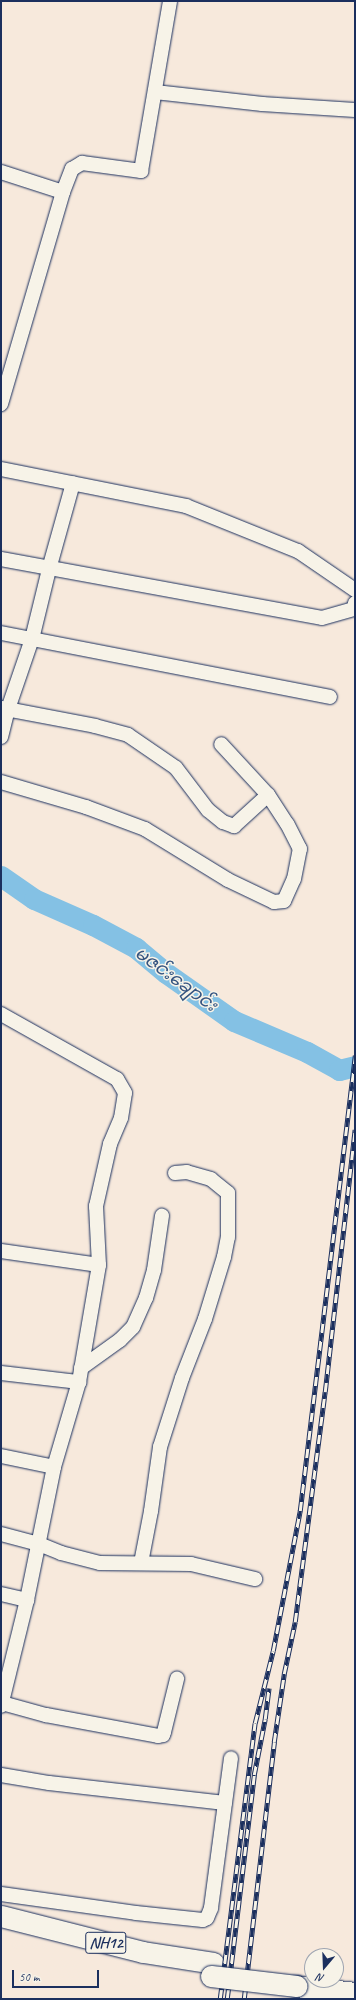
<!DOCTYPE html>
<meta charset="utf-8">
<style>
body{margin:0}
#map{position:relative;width:356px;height:2000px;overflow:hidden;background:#f7e9dc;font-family:Caveat,"Noto Sans Myanmar",sans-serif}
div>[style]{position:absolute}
.river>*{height:21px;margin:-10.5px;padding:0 10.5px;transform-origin:10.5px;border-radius:10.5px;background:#84c1e4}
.roads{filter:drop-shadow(0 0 1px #1b2f5e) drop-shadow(0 0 1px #1b2f5e)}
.minor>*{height:14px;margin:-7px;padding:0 7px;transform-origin:7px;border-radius:7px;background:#f7f3e8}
.highway>*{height:21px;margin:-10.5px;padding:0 10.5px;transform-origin:10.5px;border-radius:10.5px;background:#f7f3e8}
.rail>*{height:4.5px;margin-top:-2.25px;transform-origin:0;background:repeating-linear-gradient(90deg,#f7f3e8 0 9px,#1b2f5e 0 18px);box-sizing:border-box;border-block:1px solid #1b2f5e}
.bridges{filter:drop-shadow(0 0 1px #1b2f5e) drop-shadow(0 0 1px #1b2f5e)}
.highway-bridge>*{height:21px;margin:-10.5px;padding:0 10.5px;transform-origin:10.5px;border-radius:10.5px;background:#f7f3e8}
span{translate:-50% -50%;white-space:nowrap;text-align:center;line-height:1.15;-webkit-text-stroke:3px #f7f3e8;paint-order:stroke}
.shield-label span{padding:1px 3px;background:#f7f3e8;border:1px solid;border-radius:3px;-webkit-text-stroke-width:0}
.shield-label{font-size:16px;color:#1b2f5e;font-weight:700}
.water-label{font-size:18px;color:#355480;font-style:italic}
.frame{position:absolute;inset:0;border:2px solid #1b2f5e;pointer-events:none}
.north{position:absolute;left:304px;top:1948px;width:40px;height:40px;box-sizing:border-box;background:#f7f3e8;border:1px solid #9fa5b1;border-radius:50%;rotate:199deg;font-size:11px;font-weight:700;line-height:16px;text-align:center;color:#1b2f5e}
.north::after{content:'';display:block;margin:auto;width:14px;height:18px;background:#1b2f5e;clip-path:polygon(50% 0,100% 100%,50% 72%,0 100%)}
.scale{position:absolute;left:12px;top:1970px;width:87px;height:18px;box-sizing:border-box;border:2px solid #1b2f5e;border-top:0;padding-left:5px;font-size:12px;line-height:14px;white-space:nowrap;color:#1b2f5e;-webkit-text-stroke:3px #f7f3e8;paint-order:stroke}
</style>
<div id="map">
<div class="river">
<div style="left:1px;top:876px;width:40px;rotate:34.9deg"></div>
<div style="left:34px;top:899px;width:64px;rotate:23.8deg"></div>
<div style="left:93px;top:925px;width:49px;rotate:28.1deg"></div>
<div style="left:136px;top:948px;width:39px;rotate:40deg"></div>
<div style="left:166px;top:973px;width:83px;rotate:35.2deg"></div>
<div style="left:234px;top:1021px;width:79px;rotate:23deg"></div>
<div style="left:307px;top:1052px;width:37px;rotate:29deg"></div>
<div style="left:339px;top:1070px;width:16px;rotate:-14deg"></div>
</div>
<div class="roads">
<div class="minor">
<div style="left:155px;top:92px;width:108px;rotate:6.4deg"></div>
<div style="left:262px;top:104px;width:93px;rotate:3.7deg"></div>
<div style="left:1px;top:172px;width:65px;rotate:17.9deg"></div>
<div style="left:63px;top:192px;width:221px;rotate:106.3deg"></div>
<div style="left:63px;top:192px;width:25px;rotate:-69deg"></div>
<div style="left:72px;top:169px;width:12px;rotate:-31deg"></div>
<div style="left:82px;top:163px;width:60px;rotate:7.7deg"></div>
<div style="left:141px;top:171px;width:172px;rotate:-80.3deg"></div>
<div style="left:1px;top:469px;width:189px;rotate:11.3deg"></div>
<div style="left:186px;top:506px;width:121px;rotate:21.9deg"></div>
<div style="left:298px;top:551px;width:69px;rotate:34.4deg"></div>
<div style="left:1px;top:559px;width:326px;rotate:10.4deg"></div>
<div style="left:322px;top:618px;width:33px;rotate:-16deg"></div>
<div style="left:354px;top:609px;width:6px;rotate:-81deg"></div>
<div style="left:1px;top:633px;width:335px;rotate:11deg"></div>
<div style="left:1px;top:708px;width:96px;rotate:10.8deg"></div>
<div style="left:95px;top:726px;width:34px;rotate:15deg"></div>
<div style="left:128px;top:735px;width:58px;rotate:34.5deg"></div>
<div style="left:176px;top:768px;width:53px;rotate:52.7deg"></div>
<div style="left:208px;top:810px;width:19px;rotate:39deg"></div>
<div style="left:223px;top:822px;width:12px;rotate:20deg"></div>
<div style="left:234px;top:826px;width:46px;rotate:-42.4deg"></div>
<div style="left:1px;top:737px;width:29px;rotate:-76deg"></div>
<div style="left:8px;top:709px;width:74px;rotate:-71.1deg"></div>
<div style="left:32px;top:639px;width:72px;rotate:-76.3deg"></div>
<div style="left:49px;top:569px;width:89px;rotate:-74.4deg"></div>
<div style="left:1px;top:782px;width:89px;rotate:16.4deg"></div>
<div style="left:86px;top:807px;width:63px;rotate:20.4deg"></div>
<div style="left:145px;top:829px;width:97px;rotate:31.6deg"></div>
<div style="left:228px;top:880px;width:51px;rotate:25.6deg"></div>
<div style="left:274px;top:902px;width:10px;rotate:-6deg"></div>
<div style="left:284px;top:901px;width:24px;rotate:-66deg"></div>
<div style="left:294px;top:879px;width:31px;rotate:-79deg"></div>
<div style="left:300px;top:849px;width:28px;rotate:-117deg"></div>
<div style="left:287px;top:824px;width:35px;rotate:-123deg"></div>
<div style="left:268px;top:795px;width:69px;rotate:-132.7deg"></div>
<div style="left:1px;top:1014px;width:133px;rotate:29.3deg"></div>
<div style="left:117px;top:1079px;width:16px;rotate:60deg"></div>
<div style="left:125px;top:1093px;width:25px;rotate:99deg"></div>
<div style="left:121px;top:1118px;width:28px;rotate:113deg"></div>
<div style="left:110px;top:1144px;width:64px;rotate:102.7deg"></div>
<div style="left:96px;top:1206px;width:59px;rotate:87.1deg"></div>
<div style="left:99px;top:1265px;width:119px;rotate:99.7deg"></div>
<div style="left:79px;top:1382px;width:89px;rotate:106.4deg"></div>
<div style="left:54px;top:1467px;width:136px;rotate:101.5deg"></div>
<div style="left:27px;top:1600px;width:109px;rotate:103.8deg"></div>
<div style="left:1px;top:1251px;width:99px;rotate:8.1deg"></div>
<div style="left:81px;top:1368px;width:48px;rotate:-35.7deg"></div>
<div style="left:120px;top:1340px;width:18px;rotate:-45deg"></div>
<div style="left:133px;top:1327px;width:32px;rotate:-66deg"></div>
<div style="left:146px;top:1298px;width:29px;rotate:-74deg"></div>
<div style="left:154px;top:1270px;width:55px;rotate:-81.6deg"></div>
<div style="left:1px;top:1373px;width:79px;rotate:6.6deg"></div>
<div style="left:1px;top:1456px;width:54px;rotate:11.7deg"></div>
<div style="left:1px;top:1534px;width:39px;rotate:15deg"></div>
<div style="left:39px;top:1544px;width:24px;rotate:22deg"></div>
<div style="left:61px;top:1553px;width:40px;rotate:14.4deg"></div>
<div style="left:100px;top:1563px;width:91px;rotate:0.6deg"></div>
<div style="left:191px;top:1564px;width:66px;rotate:13.2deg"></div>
<div style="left:141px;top:1563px;width:53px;rotate:-79.1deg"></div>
<div style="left:151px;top:1511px;width:65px;rotate:-82deg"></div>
<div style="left:160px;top:1447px;width:72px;rotate:-72.3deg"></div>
<div style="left:182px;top:1378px;width:63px;rotate:-68.7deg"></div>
<div style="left:205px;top:1319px;width:65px;rotate:-73deg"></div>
<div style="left:224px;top:1257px;width:20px;rotate:-79deg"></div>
<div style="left:228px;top:1237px;width:44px;rotate:-90deg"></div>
<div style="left:228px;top:1193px;width:22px;rotate:-141deg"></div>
<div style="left:211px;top:1179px;width:25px;rotate:-164deg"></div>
<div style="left:187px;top:1172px;width:12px;rotate:175deg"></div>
<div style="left:1px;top:1594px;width:27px;rotate:13deg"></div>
<div style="left:2px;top:1703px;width:46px;rotate:15.3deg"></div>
<div style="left:46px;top:1715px;width:114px;rotate:10.6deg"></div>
<div style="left:158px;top:1736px;width:5px;rotate:-11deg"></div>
<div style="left:163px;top:1735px;width:3px;rotate:-72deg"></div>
<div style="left:164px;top:1732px;width:55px;rotate:-76.2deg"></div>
<div style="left:1px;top:1775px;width:49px;rotate:9.5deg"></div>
<div style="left:49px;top:1783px;width:177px;rotate:6.5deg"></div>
<div style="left:1px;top:1894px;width:136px;rotate:8deg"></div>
<div style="left:136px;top:1913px;width:67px;rotate:6deg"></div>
<div style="left:203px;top:1920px;width:4px;rotate:-27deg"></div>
<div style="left:207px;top:1918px;width:11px;rotate:-68deg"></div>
<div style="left:211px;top:1908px;width:151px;rotate:-82.4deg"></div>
</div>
<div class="highway">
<div style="left:1px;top:1916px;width:146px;rotate:14.2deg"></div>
<div style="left:143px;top:1952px;width:71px;rotate:8.9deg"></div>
<div style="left:296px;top:1986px;width:59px;rotate:6.8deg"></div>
</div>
</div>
<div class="rail">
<div style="left:220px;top:1999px;width:278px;rotate:-82.8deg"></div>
<div style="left:255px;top:1723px;width:74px;rotate:-76deg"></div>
<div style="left:273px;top:1651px;width:143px;rotate:-79.1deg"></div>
<div style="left:300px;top:1511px;width:459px;rotate:-83.1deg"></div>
<div style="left:227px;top:1999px;width:226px;rotate:-83.1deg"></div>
<div style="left:254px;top:1775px;width:57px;rotate:-78.9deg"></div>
<div style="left:265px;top:1719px;width:31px;rotate:-83deg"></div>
<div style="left:244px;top:1999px;width:259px;rotate:-83.3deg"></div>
<div style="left:274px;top:1742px;width:69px;rotate:-81.6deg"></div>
<div style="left:284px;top:1674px;width:53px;rotate:-78.1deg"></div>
<div style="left:295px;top:1622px;width:232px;rotate:-82.6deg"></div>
<div style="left:325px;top:1392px;width:264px;rotate:-83.5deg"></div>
</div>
<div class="bridges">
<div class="highway-bridge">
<div style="left:211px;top:1976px;width:86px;rotate:6.7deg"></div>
</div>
</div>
<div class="shield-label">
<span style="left:106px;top:1943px">NH12</span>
</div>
<div class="water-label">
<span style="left:176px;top:979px;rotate:36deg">မဇင်းချောင်း</span>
</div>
<div class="frame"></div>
<div class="north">N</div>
<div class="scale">50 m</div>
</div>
